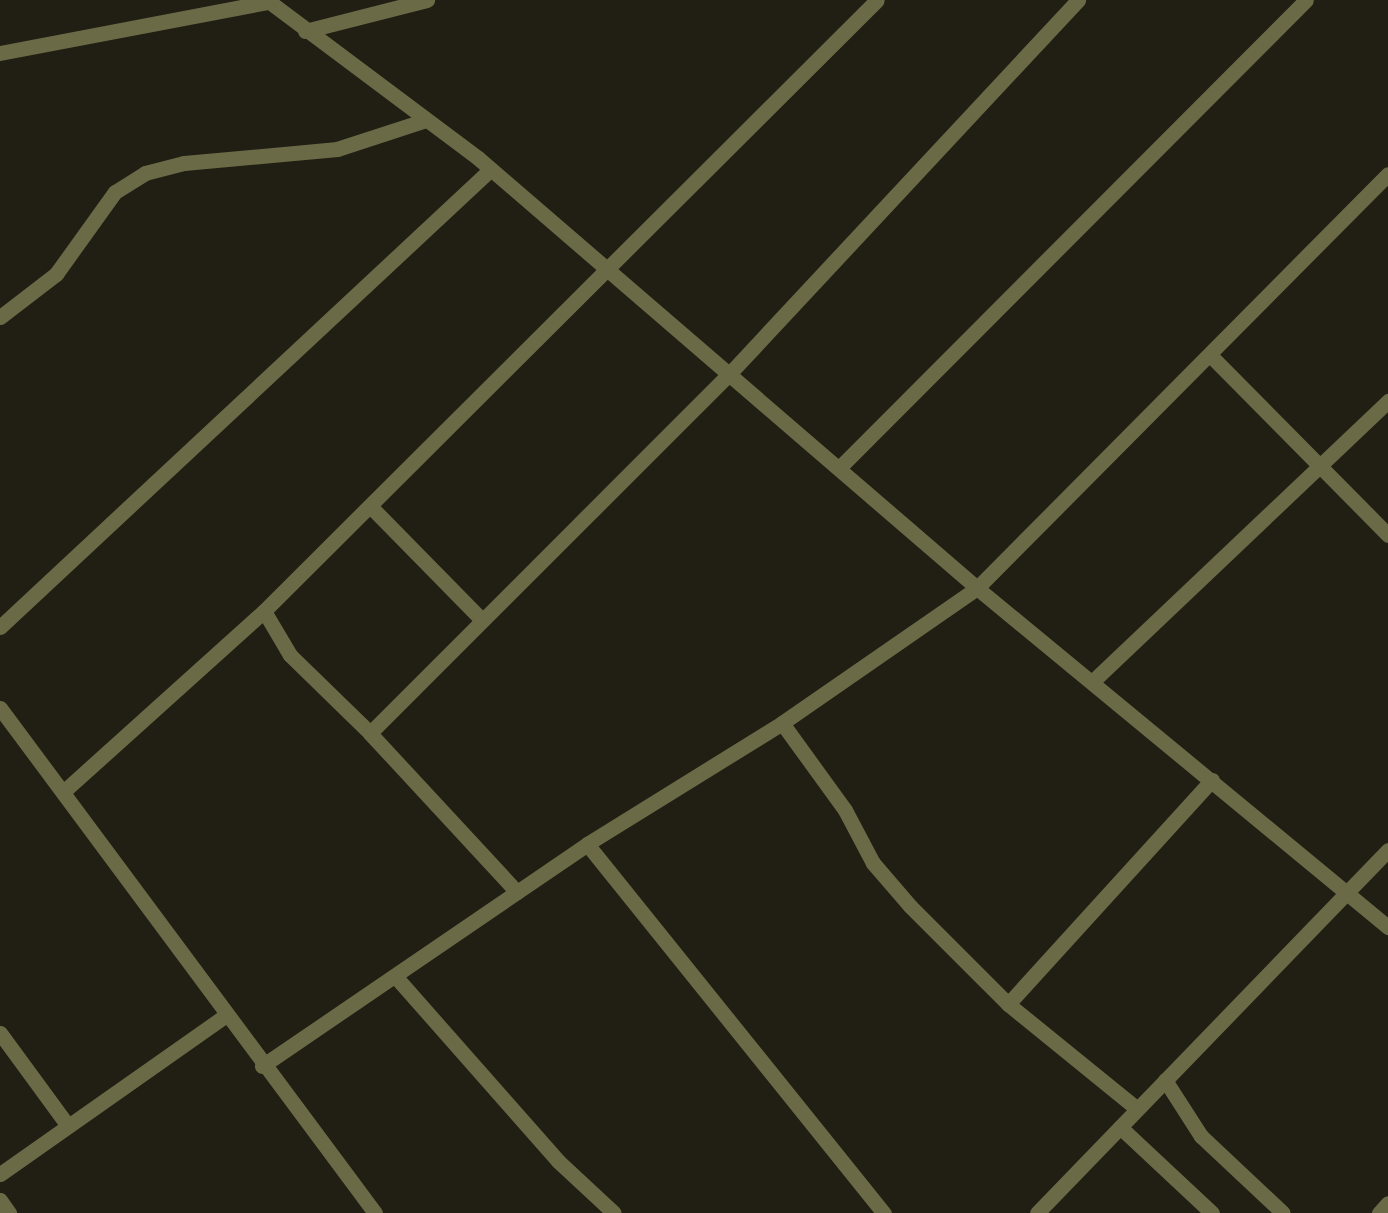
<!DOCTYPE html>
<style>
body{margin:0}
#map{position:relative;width:1388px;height:1213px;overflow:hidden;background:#211e14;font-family:Roboto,sans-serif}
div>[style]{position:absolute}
.minor>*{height:15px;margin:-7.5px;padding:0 7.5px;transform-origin:7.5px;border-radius:7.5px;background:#6b6a46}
span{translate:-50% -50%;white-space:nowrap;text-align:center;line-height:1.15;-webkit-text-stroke:6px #18140b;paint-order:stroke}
</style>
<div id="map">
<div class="minor">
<div style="left:267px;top:0;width:264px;rotate:36.8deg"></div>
<div style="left:478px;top:158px;width:659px;rotate:40.75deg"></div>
<div style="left:977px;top:588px;width:533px;rotate:39.52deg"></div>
<div style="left:305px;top:31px;width:126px;rotate:-14.3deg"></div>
<div style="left:0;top:53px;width:273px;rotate:-10.8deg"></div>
<div style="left:0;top:317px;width:71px;rotate:-37.5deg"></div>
<div style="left:56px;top:274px;width:101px;rotate:-54.3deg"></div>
<div style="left:115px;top:192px;width:36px;rotate:-32deg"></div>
<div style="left:145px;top:173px;width:40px;rotate:-14.4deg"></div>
<div style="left:184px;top:163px;width:154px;rotate:-5.2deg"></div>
<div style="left:337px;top:149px;width:94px;rotate:-18deg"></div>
<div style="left:1211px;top:356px;width:252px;rotate:45.3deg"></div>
<div style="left:841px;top:466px;width:658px;rotate:-45.06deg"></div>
<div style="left:371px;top:507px;width:158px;rotate:45.5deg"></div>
<div style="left:264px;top:611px;width:51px;rotate:59.4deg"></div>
<div style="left:290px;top:655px;width:112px;rotate:44.3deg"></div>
<div style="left:0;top:627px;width:671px;rotate:-43.01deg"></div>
<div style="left:1093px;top:681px;width:407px;rotate:-43.5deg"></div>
<div style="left:0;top:708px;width:629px;rotate:53.4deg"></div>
<div style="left:782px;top:723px;width:107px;rotate:54.1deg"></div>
<div style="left:845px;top:810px;width:60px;rotate:62.2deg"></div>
<div style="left:873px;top:863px;width:57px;rotate:49.3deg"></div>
<div style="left:910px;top:906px;width:139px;rotate:45deg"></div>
<div style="left:1008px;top:1004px;width:166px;rotate:39.1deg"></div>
<div style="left:63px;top:792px;width:270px;rotate:-42deg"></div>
<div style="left:264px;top:611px;width:865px;rotate:-44.91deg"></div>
<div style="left:587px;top:844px;width:474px;rotate:51.2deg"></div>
<div style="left:517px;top:892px;width:217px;rotate:-132.8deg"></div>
<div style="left:370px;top:733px;width:511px;rotate:-45deg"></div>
<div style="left:731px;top:372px;width:509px;rotate:-46.99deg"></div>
<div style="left:395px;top:976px;width:247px;rotate:48.6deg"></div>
<div style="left:558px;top:1161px;width:76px;rotate:42.9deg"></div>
<div style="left:1008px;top:1004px;width:303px;rotate:-47.7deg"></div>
<div style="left:0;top:1033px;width:115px;rotate:53.8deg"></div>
<div style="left:262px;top:1066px;width:394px;rotate:-34.3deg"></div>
<div style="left:587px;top:844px;width:229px;rotate:-31.8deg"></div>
<div style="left:782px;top:723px;width:237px;rotate:-34.7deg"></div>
<div style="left:977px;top:588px;width:583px;rotate:-45.21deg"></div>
<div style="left:1165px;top:1080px;width:67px;rotate:57.3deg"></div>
<div style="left:1201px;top:1136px;width:112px;rotate:43.2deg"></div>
<div style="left:1120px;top:1127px;width:126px;rotate:43.1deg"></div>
<div style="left:0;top:1174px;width:275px;rotate:-35.1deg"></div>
<div style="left:0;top:1200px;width:16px;rotate:55deg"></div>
<div style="left:1037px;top:1213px;width:505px;rotate:-45.96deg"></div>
<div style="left:1379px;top:1213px;width:13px;rotate:-48deg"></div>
</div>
</div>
